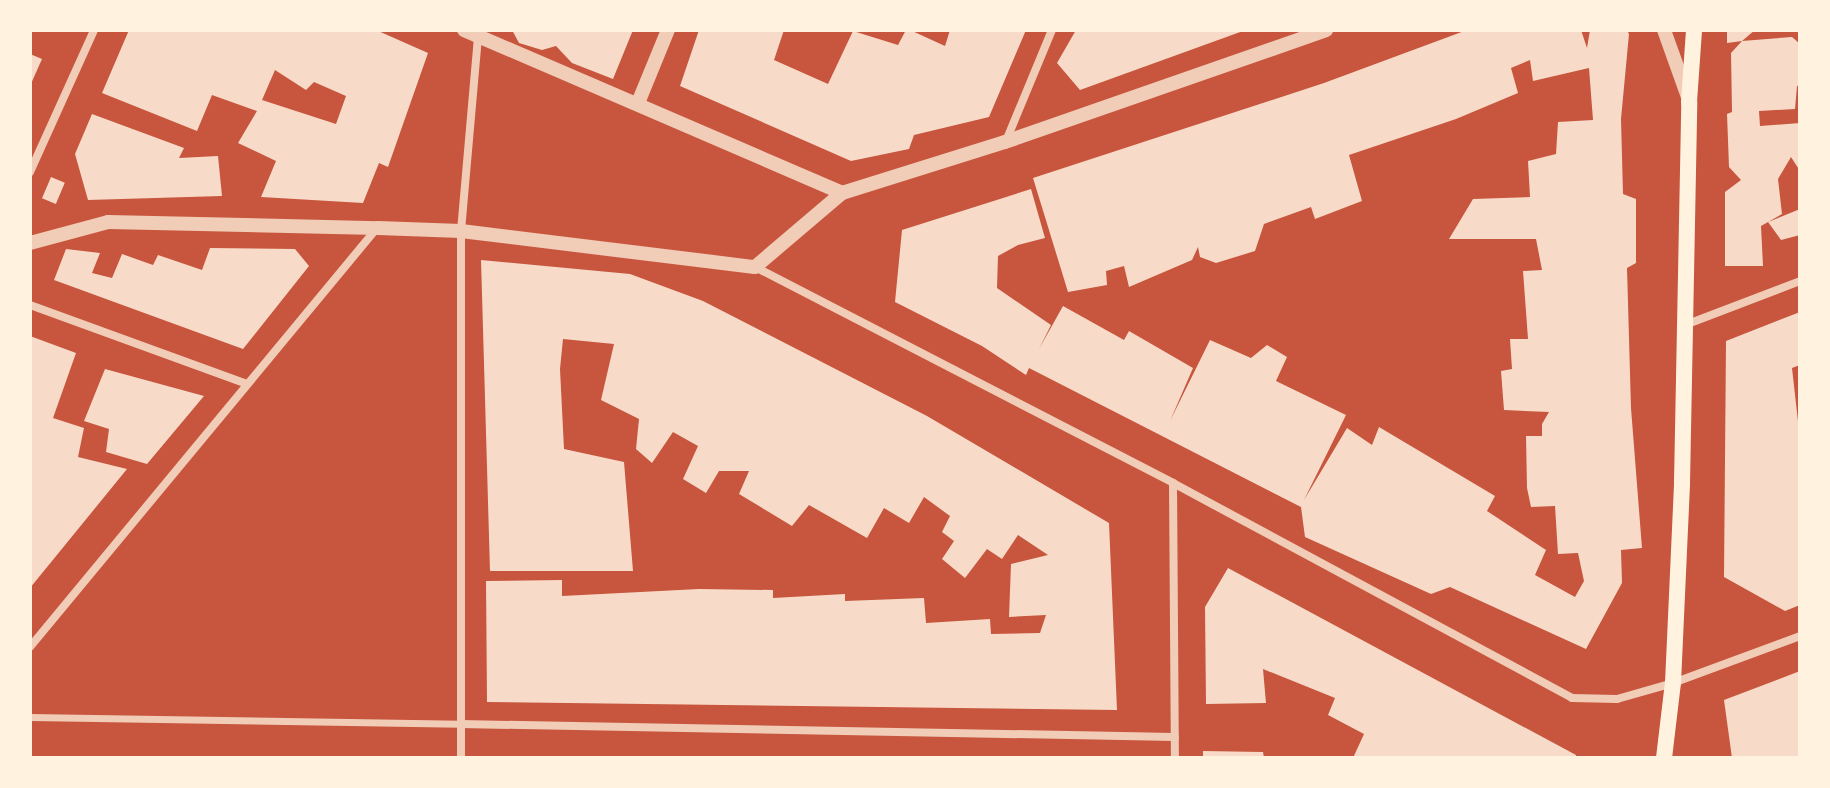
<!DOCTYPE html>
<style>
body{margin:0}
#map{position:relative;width:1830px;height:788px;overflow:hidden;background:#c8553d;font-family:"Roboto Condensed",sans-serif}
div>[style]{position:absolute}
.building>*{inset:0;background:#f7dbc8;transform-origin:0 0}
.pedestrian>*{height:7px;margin:-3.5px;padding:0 3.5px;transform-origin:3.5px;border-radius:3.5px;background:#f1ccb7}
.minor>*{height:8px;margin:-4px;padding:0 4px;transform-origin:4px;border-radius:4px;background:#f1ccb7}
.tertiary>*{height:14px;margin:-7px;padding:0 7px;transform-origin:7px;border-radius:7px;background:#f1ccb7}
.secondary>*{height:16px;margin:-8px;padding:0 8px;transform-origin:8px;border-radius:8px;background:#fff3e0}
span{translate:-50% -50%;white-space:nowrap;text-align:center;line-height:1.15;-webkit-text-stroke:6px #fff3e0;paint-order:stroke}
.frame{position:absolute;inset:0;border:32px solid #fff3e0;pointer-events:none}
</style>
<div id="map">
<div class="building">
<div style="clip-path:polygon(evenodd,129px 30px,376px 30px,428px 53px,388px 167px,379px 163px,363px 203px,261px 197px,276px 161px,238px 143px,257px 111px,212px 95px,197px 131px,102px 93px,129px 30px,275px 70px,306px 90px,314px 82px,346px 96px,336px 124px,262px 100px,275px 70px)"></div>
<div style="clip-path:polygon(512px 30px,633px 30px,613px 79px,572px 63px,556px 46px,542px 50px,519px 43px)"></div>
<div style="clip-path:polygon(699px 30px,784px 30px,774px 60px,828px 84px,853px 31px,898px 45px,906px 30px,910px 30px,945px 46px,950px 30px,1026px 30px,989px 117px,914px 135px,909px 149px,851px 161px,680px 86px)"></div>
<div style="clip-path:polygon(1076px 30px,1243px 30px,1243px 31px,1080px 90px,1057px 63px)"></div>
<div style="clip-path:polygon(1467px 30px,1581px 30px,1587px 48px,1590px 30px,1627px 30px,1629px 34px,1621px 119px,1623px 194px,1636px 199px,1636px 263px,1627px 268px,1631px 408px,1642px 548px,1621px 550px,1622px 583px,1586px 649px,1450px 587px,1431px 594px,1305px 537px,1301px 507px,1029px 368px,1026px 375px,982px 346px,895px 302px,902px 230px,1031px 189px,1045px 238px,1018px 245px,998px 256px,997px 288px,1051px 325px,1039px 349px,1063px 306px,1124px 340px,1129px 331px,1193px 368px,1170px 421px,1210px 340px,1251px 358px,1267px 345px,1287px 357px,1276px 381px,1346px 415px,1304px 500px,1347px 428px,1372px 445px,1379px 427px,1495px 496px,1487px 511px,1546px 550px,1535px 575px,1575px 597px,1584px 581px,1578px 553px,1558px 554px,1555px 506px,1531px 507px,1527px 488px,1526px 436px,1542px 436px,1542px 424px,1549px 412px,1504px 410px,1501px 371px,1512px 369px,1510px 339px,1528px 339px,1523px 271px,1542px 270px,1536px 239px,1449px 239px,1473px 199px,1530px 197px,1528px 161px,1556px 154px,1558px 122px,1593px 120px,1589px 68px,1533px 81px,1530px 60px,1511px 68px,1518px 93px,1456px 119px,1349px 155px,1362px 201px,1315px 219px,1311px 207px,1264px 224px,1255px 251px,1216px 263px,1200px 257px,1198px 247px,1192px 260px,1129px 287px,1124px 266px,1106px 271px,1107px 285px,1068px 292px,1033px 178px,1324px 83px)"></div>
<div style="clip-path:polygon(1727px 30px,1755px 30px,1742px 41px,1792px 37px,1800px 44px,1800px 86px,1797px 86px,1795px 109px,1759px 111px,1760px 126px,1800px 123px,1800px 171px,1791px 157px,1778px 179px,1782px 214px,1768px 222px,1800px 209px,1800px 235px,1781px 240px,1768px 222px,1761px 226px,1763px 266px,1725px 266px,1725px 192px,1741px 180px,1729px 167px,1727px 114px,1732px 112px,1731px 53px,1742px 41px,1727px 43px)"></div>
<div style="clip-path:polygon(30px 54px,42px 59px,30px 86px)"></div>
<div style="clip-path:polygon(92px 114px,184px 148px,179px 158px,218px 156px,222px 196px,88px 200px,75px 154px)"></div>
<div style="left:51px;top:177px;width:15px;height:23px;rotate:23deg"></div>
<div style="clip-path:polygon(210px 248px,295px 249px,309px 266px,243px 349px,54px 280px,66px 249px,100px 253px,92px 273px,112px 278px,122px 254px,153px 265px,158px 255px,202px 270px)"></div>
<div style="clip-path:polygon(481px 260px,630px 274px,703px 301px,927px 416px,1109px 523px,1117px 710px,487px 702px,486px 581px,562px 580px,562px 596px,699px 589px,773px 590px,773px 598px,845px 594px,845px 601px,924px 598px,926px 623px,990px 619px,991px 634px,1040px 633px,1046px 615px,1009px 617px,1011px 564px,1048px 555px,1018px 535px,1002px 559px,987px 549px,965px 578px,942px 559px,954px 541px,942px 532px,950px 516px,924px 497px,909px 523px,884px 508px,867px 538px,809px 505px,792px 526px,739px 494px,749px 471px,719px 471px,706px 493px,683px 479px,698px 446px,673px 432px,652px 463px,636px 449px,639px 419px,601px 400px,614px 344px,563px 339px,560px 369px,564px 449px,624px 462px,633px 571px,490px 571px)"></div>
<div style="clip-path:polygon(1800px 312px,1800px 365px,1792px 368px,1800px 439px,1800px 605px,1785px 611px,1724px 577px,1726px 341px)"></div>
<div style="clip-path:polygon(30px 336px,76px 353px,53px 418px,84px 428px,78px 457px,127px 469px,30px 588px)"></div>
<div style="clip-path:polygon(105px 369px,204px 396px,147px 464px,106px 452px,109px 429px,84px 421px)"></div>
<div style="clip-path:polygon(1228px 568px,1576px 755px,1576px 758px,1353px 758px,1364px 734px,1328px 715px,1335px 698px,1263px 669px,1266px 703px,1206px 704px,1205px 607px)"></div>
<div style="clip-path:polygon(1800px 671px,1800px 758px,1732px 758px,1724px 700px)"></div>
<div style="clip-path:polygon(1203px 751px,1263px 752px,1264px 758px,1203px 758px)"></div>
</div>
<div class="pedestrian">
<div style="left:30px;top:717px;width:430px;rotate:0.9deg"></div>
</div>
<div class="minor">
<div style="left:1006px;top:141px;width:120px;rotate:-67.5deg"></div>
<div style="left:30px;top:172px;width:156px;rotate:-65.7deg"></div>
<div style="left:755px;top:267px;width:471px;rotate:27.3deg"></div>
<div style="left:1173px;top:483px;width:453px;rotate:28.3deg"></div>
<div style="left:1572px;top:698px;width:45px;rotate:1.3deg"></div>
<div style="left:1617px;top:699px;width:58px;rotate:-15.9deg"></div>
<div style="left:1673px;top:683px;width:135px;rotate:-20.3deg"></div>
<div style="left:30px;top:305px;width:231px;rotate:20deg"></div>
<div style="left:1685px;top:325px;width:123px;rotate:-20.9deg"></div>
<div style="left:1173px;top:483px;width:275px;rotate:89.6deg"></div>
<div style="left:30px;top:647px;width:544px;rotate:-50.37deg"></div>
<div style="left:460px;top:724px;width:715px;rotate:1.04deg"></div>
<div style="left:461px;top:758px;width:527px;rotate:-90deg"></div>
<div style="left:461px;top:231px;width:196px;rotate:-85deg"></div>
</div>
<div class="tertiary">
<div style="left:464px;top:30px;width:412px;rotate:23.3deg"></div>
<div style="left:1664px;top:30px;width:71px;rotate:70.3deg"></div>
<div style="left:638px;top:103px;width:79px;rotate:-67.7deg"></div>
<div style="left:30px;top:243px;width:81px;rotate:-15.1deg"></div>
<div style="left:108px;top:222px;width:270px;rotate:1.3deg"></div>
<div style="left:378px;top:228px;width:83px;rotate:2.1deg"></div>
<div style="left:461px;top:231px;width:296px;rotate:7deg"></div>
<div style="left:755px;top:267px;width:114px;rotate:-40.4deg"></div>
<div style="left:842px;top:193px;width:171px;rotate:-17.4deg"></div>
<div style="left:1005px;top:142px;width:340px;rotate:-19.2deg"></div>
</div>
<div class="secondary">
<div style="left:1664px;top:758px;width:76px;rotate:-83.2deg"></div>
<div style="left:1673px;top:683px;width:200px;rotate:-87.4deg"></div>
<div style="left:1682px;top:483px;width:381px;rotate:-88.9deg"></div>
<div style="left:1689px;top:102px;width:72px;rotate:-86deg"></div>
</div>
<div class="frame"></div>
</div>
